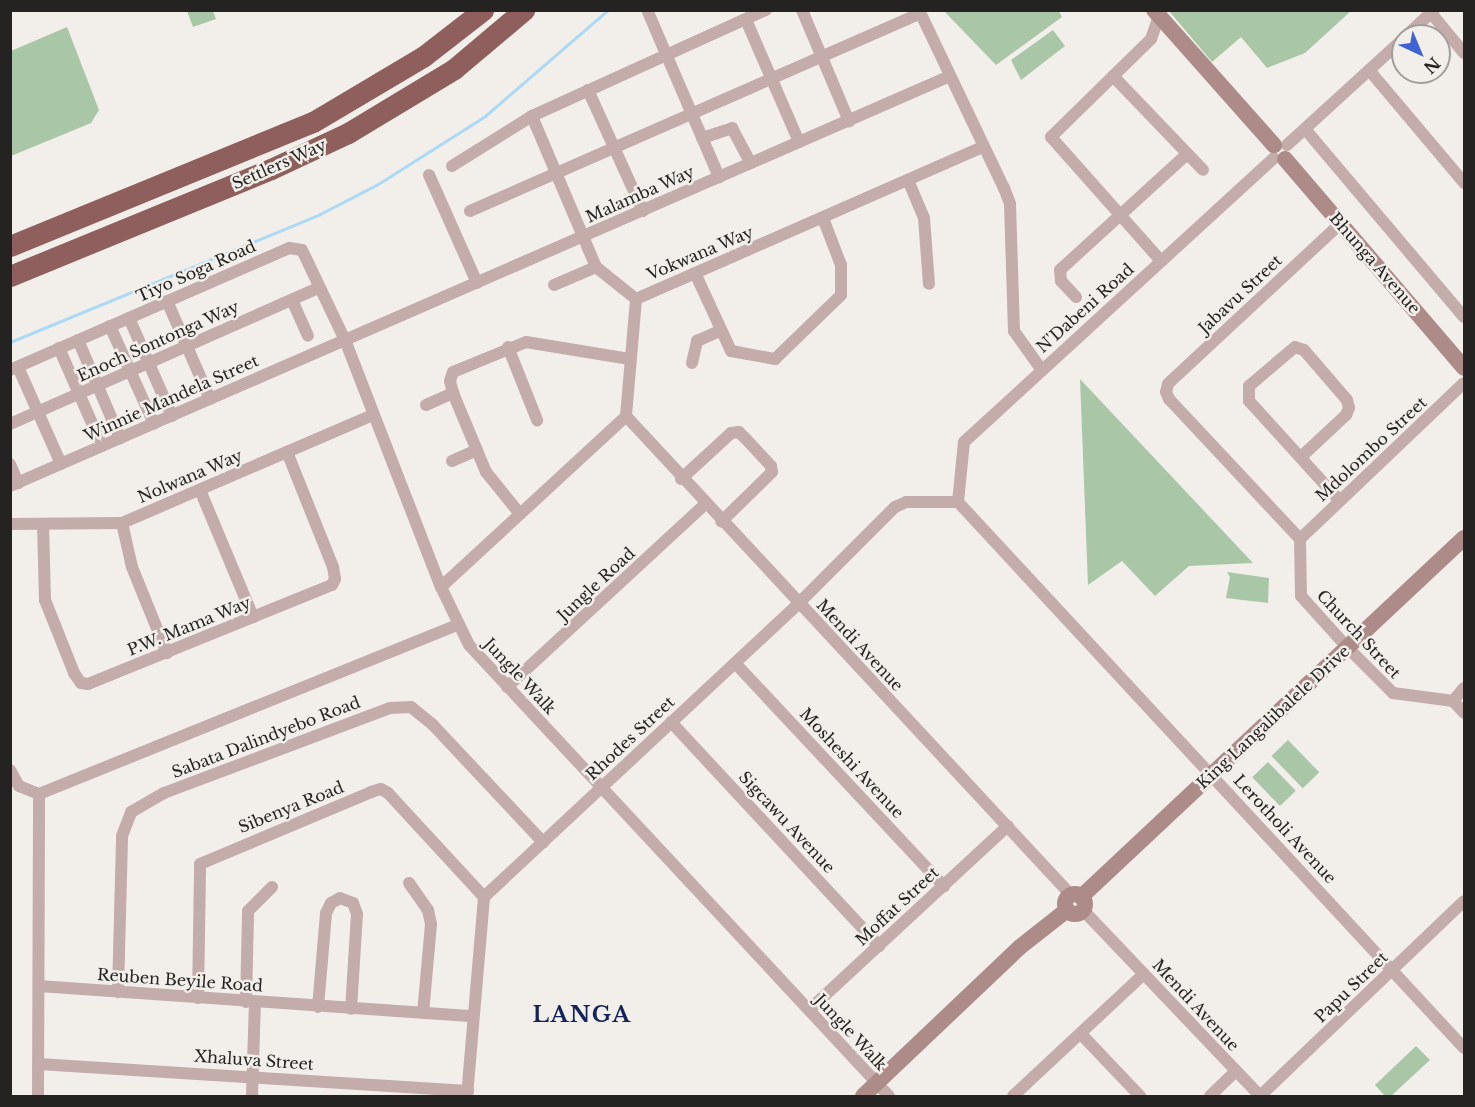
<!DOCTYPE html>
<style>
body{margin:0}
#map{position:relative;width:1475px;height:1107px;overflow:hidden;background:#f2efeb;font-family:"Libre Baskerville",serif}
div>[style]{position:absolute}
.green>*{inset:0;background:#a9c6a7;transform-origin:0 0}
.stream>*{height:3px;margin:-1.5px;padding:0 1.5px;transform-origin:1.5px;border-radius:1.5px;background:#acdaf6}
.street>*{height:12px;margin:-6px;padding:0 6px;transform-origin:6px;border-radius:6px;background:#c4acab}
.secondary>*{height:16px;margin:-8px;padding:0 8px;transform-origin:8px;border-radius:8px;background:#ad8b89}
.secondary>.ring{margin:-8px;padding:0;box-sizing:content-box;background:none;border:16px solid #ad8b89;border-radius:50%}
.highway>*{height:21px;margin:-10.5px;padding:0 10.5px;transform-origin:10.5px;border-radius:10.5px;background:#8e5f5d}
span{translate:-50% -50%;white-space:nowrap;text-align:center;line-height:1.15;-webkit-text-stroke:5px #f2efeb;paint-order:stroke}
.street-label{font-size:16px;color:#252322}
.district-label{font-size:22px;color:#14245a;font-weight:700;letter-spacing:1.5px}
.frame{position:absolute;inset:0;border:12px solid #252322;pointer-events:none}
.north{position:absolute;left:1391px;top:24px;width:60px;height:60px;box-sizing:border-box;background:#f2efeb;border:2px solid #a09d9b;border-radius:50%;rotate:136deg;font-size:16px;font-weight:700;line-height:24px;text-align:center;color:#252322}
.north::after{content:'';display:block;margin:auto;width:21px;height:27px;background:#3f62d4;clip-path:polygon(50% 0,100% 100%,50% 72%,0 100%)}
</style>
<div id="map">
<div class="green">
<div style="clip-path:polygon(187px 11px,213px 11px,216px 19px,193px 27px)"></div>
<div style="clip-path:polygon(944px 11px,1059px 11px,1062px 17px,996px 65px)"></div>
<div style="clip-path:polygon(1169px 11px,1351px 11px,1305px 53px,1267px 68px,1241px 37px,1212px 62px)"></div>
<div style="clip-path:polygon(67px 27px,99px 110px,91px 123px,11px 156px,11px 51px)"></div>
<div style="clip-path:polygon(1053px 30px,1065px 46px,1021px 80px,1011px 60px)"></div>
<div style="clip-path:polygon(1080px 379px,1253px 563px,1189px 566px,1155px 596px,1122px 561px,1088px 585px)"></div>
<div style="clip-path:polygon(1227px 572px,1269px 578px,1268px 603px,1226px 598px,1230px 577px)"></div>
<div style="left:1288px;top:740px;width:45px;height:23px;rotate:46deg"></div>
<div style="left:1268px;top:762px;width:40px;height:22px;rotate:46deg"></div>
<div style="clip-path:polygon(1416px 1046px,1430px 1060px,1391px 1096px,1385px 1096px,1375px 1085px)"></div>
</div>
<div class="stream">
<div style="left:10px;top:342px;width:335px;rotate:-22.4deg"></div>
<div style="left:320px;top:214px;width:65px;rotate:-27.3deg"></div>
<div style="left:378px;top:184px;width:127px;rotate:-32.4deg"></div>
<div style="left:485px;top:116px;width:162px;rotate:-40.8deg"></div>
</div>
<div class="street">
<div style="left:802px;top:10px;width:121px;rotate:67.1deg"></div>
<div style="left:919px;top:10px;width:197px;rotate:64.5deg"></div>
<div style="left:1004px;top:188px;width:17px;rotate:69deg"></div>
<div style="left:1010px;top:204px;width:127px;rotate:88.2deg"></div>
<div style="left:1014px;top:331px;width:47px;rotate:54.6deg"></div>
<div style="left:648px;top:12px;width:180px;rotate:66.7deg"></div>
<div style="left:1431px;top:13px;width:52px;rotate:50.5deg"></div>
<div style="left:1159px;top:16px;width:24px;rotate:109deg"></div>
<div style="left:1151px;top:39px;width:140px;rotate:135.6deg"></div>
<div style="left:1051px;top:137px;width:166px;rotate:48.4deg"></div>
<div style="left:746px;top:20px;width:133px;rotate:66.5deg"></div>
<div style="left:1406px;top:36px;width:38px;rotate:-43deg"></div>
<div style="left:1369px;top:70px;width:148px;rotate:49.9deg"></div>
<div style="left:1113px;top:76px;width:130px;rotate:46.2deg"></div>
<div style="left:588px;top:90px;width:133px;rotate:65.6deg"></div>
<div style="left:1305px;top:129px;width:246px;rotate:49.8deg"></div>
<div style="left:702px;top:138px;width:32px;rotate:-18deg"></div>
<div style="left:732px;top:128px;width:40px;rotate:62deg"></div>
<div style="left:1287px;top:145px;width:157px;rotate:-42.4deg"></div>
<div style="left:452px;top:166px;width:94px;rotate:-32deg"></div>
<div style="left:429px;top:175px;width:118px;rotate:66deg"></div>
<div style="left:908px;top:180px;width:41px;rotate:67.2deg"></div>
<div style="left:924px;top:218px;width:66px;rotate:85.7deg"></div>
<div style="left:470px;top:211px;width:492px;rotate:-23.7deg"></div>
<div style="left:1341px;top:223px;width:236px;rotate:137.1deg"></div>
<div style="left:1168px;top:384px;width:8px;rotate:104deg"></div>
<div style="left:1166px;top:392px;width:8px;rotate:67deg"></div>
<div style="left:1169px;top:399px;width:192px;rotate:46.9deg"></div>
<div style="left:1300px;top:539px;width:57px;rotate:89deg"></div>
<div style="left:1301px;top:596px;width:70px;rotate:47.9deg"></div>
<div style="left:1348px;top:648px;width:64px;rotate:45deg"></div>
<div style="left:1393px;top:693px;width:61px;rotate:7.6deg"></div>
<div style="left:1453px;top:701px;width:16px;rotate:47deg"></div>
<div style="left:596px;top:267px;width:164px;rotate:-113deg"></div>
<div style="left:532px;top:116px;width:257px;rotate:-24.4deg"></div>
<div style="left:695px;top:273px;width:86px;rotate:65.2deg"></div>
<div style="left:731px;top:351px;width:45px;rotate:10.3deg"></div>
<div style="left:775px;top:359px;width:92px;rotate:-44.1deg"></div>
<div style="left:841px;top:295px;width:30px;rotate:-90deg"></div>
<div style="left:841px;top:265px;width:50px;rotate:-111deg"></div>
<div style="left:554px;top:285px;width:46px;rotate:-23.2deg"></div>
<div style="left:596px;top:267px;width:51px;rotate:38.7deg"></div>
<div style="left:1076px;top:297px;width:22px;rotate:-133deg"></div>
<div style="left:1061px;top:281px;width:11px;rotate:-95deg"></div>
<div style="left:1060px;top:270px;width:171px;rotate:-42.4deg"></div>
<div style="left:292px;top:300px;width:39px;rotate:66deg"></div>
<div style="left:167px;top:301px;width:107px;rotate:66.3deg"></div>
<div style="left:129px;top:318px;width:107px;rotate:66.3deg"></div>
<div style="left:110px;top:326px;width:107px;rotate:65.8deg"></div>
<div style="left:78px;top:340px;width:107px;rotate:66.8deg"></div>
<div style="left:508px;top:347px;width:79px;rotate:68.3deg"></div>
<div style="left:59px;top:348px;width:107px;rotate:66.3deg"></div>
<div style="left:692px;top:363px;width:23px;rotate:-77deg"></div>
<div style="left:697px;top:341px;width:24px;rotate:-24deg"></div>
<div style="left:18px;top:367px;width:106px;rotate:66.1deg"></div>
<div style="left:10px;top:370px;width:305px;rotate:-23.6deg"></div>
<div style="left:289px;top:248px;width:13px;rotate:9deg"></div>
<div style="left:302px;top:250px;width:100px;rotate:64.5deg"></div>
<div style="left:345px;top:340px;width:265px;rotate:68.8deg"></div>
<div style="left:441px;top:587px;width:64px;rotate:64.2deg"></div>
<div style="left:469px;top:645px;width:616px;rotate:47.04deg"></div>
<div style="left:426px;top:405px;width:30px;rotate:-24deg"></div>
<div style="left:626px;top:416px;width:654px;rotate:47.11deg"></div>
<div style="left:10px;top:424px;width:338px;rotate:-23.8deg"></div>
<div style="left:1301px;top:457px;width:62px;rotate:-43deg"></div>
<div style="left:1346px;top:415px;width:8px;rotate:-67deg"></div>
<div style="left:1349px;top:408px;width:8px;rotate:-104deg"></div>
<div style="left:1347px;top:400px;width:66px;rotate:-130.7deg"></div>
<div style="left:1304px;top:350px;width:9px;rotate:-162deg"></div>
<div style="left:1295px;top:347px;width:60px;rotate:139.7deg"></div>
<div style="left:1249px;top:386px;width:15px;rotate:90deg"></div>
<div style="left:1249px;top:401px;width:135px;rotate:47.7deg"></div>
<div style="left:452px;top:461px;width:27px;rotate:-24deg"></div>
<div style="left:10px;top:464px;width:21px;rotate:67deg"></div>
<div style="left:681px;top:479px;width:68px;rotate:-42.6deg"></div>
<div style="left:731px;top:433px;width:8px;rotate:-7deg"></div>
<div style="left:739px;top:432px;width:8px;rotate:45deg"></div>
<div style="left:745px;top:438px;width:38px;rotate:47deg"></div>
<div style="left:771px;top:466px;width:6px;rotate:81deg"></div>
<div style="left:772px;top:472px;width:71px;rotate:135.6deg"></div>
<div style="left:10px;top:486px;width:1023px;rotate:-23.56deg"></div>
<div style="left:200px;top:490px;width:138px;rotate:67.3deg"></div>
<div style="left:958px;top:502px;width:744px;rotate:47.18deg"></div>
<div style="left:958px;top:502px;width:60px;rotate:-84.3deg"></div>
<div style="left:964px;top:442px;width:420px;rotate:-42.5deg"></div>
<div style="left:520px;top:514px;width:54px;rotate:-129deg"></div>
<div style="left:486px;top:472px;width:86px;rotate:-112.7deg"></div>
<div style="left:453px;top:393px;width:12px;rotate:-104deg"></div>
<div style="left:450px;top:381px;width:9px;rotate:-72deg"></div>
<div style="left:453px;top:372px;width:79px;rotate:-22.3deg"></div>
<div style="left:526px;top:342px;width:105px;rotate:9.3deg"></div>
<div style="left:122px;top:523px;width:45px;rotate:77.2deg"></div>
<div style="left:132px;top:567px;width:93px;rotate:67.9deg"></div>
<div style="left:10px;top:524px;width:112px;rotate:-0.5deg"></div>
<div style="left:122px;top:523px;width:273px;rotate:-23.3deg"></div>
<div style="left:43px;top:524px;width:76px;rotate:88.5deg"></div>
<div style="left:45px;top:600px;width:79px;rotate:68.3deg"></div>
<div style="left:74px;top:673px;width:12px;rotate:55deg"></div>
<div style="left:81px;top:683px;width:7px;rotate:8deg"></div>
<div style="left:88px;top:684px;width:263px;rotate:-22.1deg"></div>
<div style="left:332px;top:585px;width:7px;rotate:-63deg"></div>
<div style="left:335px;top:579px;width:12px;rotate:-99deg"></div>
<div style="left:333px;top:567px;width:124px;rotate:-111.8deg"></div>
<div style="left:1300px;top:539px;width:226px;rotate:-43.6deg"></div>
<div style="left:441px;top:587px;width:252px;rotate:-42.7deg"></div>
<div style="left:626px;top:416px;width:117px;rotate:-85.1deg"></div>
<div style="left:636px;top:299px;width:379px;rotate:-23.7deg"></div>
<div style="left:735px;top:663px;width:306px;rotate:46.9deg"></div>
<div style="left:507px;top:687px;width:270px;rotate:-42.7deg"></div>
<div style="left:1453px;top:701px;width:17px;rotate:-50deg"></div>
<div style="left:671px;top:722px;width:306px;rotate:47.1deg"></div>
<div style="left:10px;top:770px;width:18px;rotate:61deg"></div>
<div style="left:19px;top:786px;width:22px;rotate:22deg"></div>
<div style="left:39px;top:794px;width:451px;rotate:-22deg"></div>
<div style="left:409px;top:883px;width:33px;rotate:55deg"></div>
<div style="left:428px;top:910px;width:14px;rotate:78deg"></div>
<div style="left:431px;top:924px;width:89px;rotate:95.1deg"></div>
<div style="left:1083px;top:910px;width:257px;rotate:46.4deg"></div>
<div style="left:1260px;top:1096px;width:282px;rotate:-43.7deg"></div>
<div style="left:39px;top:986px;width:435px;rotate:4deg"></div>
<div style="left:118px;top:992px;width:156px;rotate:-88.5deg"></div>
<div style="left:122px;top:836px;width:26px;rotate:-69deg"></div>
<div style="left:131px;top:812px;width:38px;rotate:-30deg"></div>
<div style="left:164px;top:793px;width:241px;rotate:-20.6deg"></div>
<div style="left:390px;top:708px;width:21px;rotate:-3deg"></div>
<div style="left:411px;top:707px;width:28px;rotate:39deg"></div>
<div style="left:433px;top:725px;width:161px;rotate:46.8deg"></div>
<div style="left:198px;top:998px;width:134px;rotate:-89.1deg"></div>
<div style="left:200px;top:864px;width:186px;rotate:-22.8deg"></div>
<div style="left:371px;top:792px;width:10px;rotate:-17deg"></div>
<div style="left:381px;top:789px;width:8px;rotate:30deg"></div>
<div style="left:388px;top:793px;width:142px;rotate:47.3deg"></div>
<div style="left:246px;top:1002px;width:91px;rotate:-88.7deg"></div>
<div style="left:248px;top:911px;width:34px;rotate:-45deg"></div>
<div style="left:318px;top:1007px;width:94px;rotate:-85.1deg"></div>
<div style="left:326px;top:913px;width:11px;rotate:-63deg"></div>
<div style="left:331px;top:903px;width:10px;rotate:-29deg"></div>
<div style="left:340px;top:898px;width:14px;rotate:21deg"></div>
<div style="left:353px;top:903px;width:12px;rotate:70deg"></div>
<div style="left:357px;top:914px;width:95px;rotate:93.6deg"></div>
<div style="left:809px;top:1010px;width:271px;rotate:-42.8deg"></div>
<div style="left:1081px;top:1034px;width:86px;rotate:46.4deg"></div>
<div style="left:39px;top:1064px;width:430px;rotate:3.6deg"></div>
<div style="left:38px;top:1096px;width:302px;rotate:-89.8deg"></div>
<div style="left:252px;top:1096px;width:94px;rotate:-88.2deg"></div>
<div style="left:467px;top:1096px;width:200px;rotate:-85.1deg"></div>
<div style="left:484px;top:897px;width:431px;rotate:-43deg"></div>
<div style="left:799px;top:603px;width:136px;rotate:-45deg"></div>
<div style="left:895px;top:507px;width:12px;rotate:-24deg"></div>
<div style="left:906px;top:502px;width:52px"></div>
<div style="left:1013px;top:1096px;width:179px;rotate:-43deg"></div>
<div style="left:1210px;top:1096px;width:36px;rotate:-44deg"></div>
</div>
<div class="secondary">
<div style="left:1154px;top:10px;width:181px;rotate:48.4deg"></div>
<div style="left:1285px;top:159px;width:275px;rotate:49.4deg"></div>
<div class="ring" style="left:1065px;top:894px;width:4px;height:4px"></div>
<div style="left:1081px;top:897px;width:525px;rotate:-43.15deg"></div>
<div style="left:863px;top:1096px;width:216px;rotate:-43.5deg"></div>
<div style="left:1020px;top:947px;width:60px;rotate:-38.2deg"></div>
</div>
<div class="highway">
<div style="left:10px;top:246px;width:327px;rotate:-22.3deg"></div>
<div style="left:313px;top:122px;width:129px;rotate:-30.7deg"></div>
<div style="left:424px;top:56px;width:75px;rotate:-37.9deg"></div>
<div style="left:10px;top:276px;width:282px;rotate:-22.3deg"></div>
<div style="left:271px;top:169px;width:85px;rotate:-25.1deg"></div>
<div style="left:348px;top:133px;width:124px;rotate:-31.1deg"></div>
<div style="left:454px;top:69px;width:92px;rotate:-40.1deg"></div>
</div>
<div class="street-label">
<span style="left:279px;top:164px;rotate:-24deg">Settlers Way</span>
<span style="left:640px;top:194px;rotate:-24deg">Malamba Way</span>
<span style="left:700px;top:253px;rotate:-23deg">Vokwana Way</span>
<span style="left:1375px;top:263px;rotate:49deg">Bhunga Avenue</span>
<span style="left:196px;top:271px;rotate:-24deg">Tiyo Soga Road</span>
<span style="left:1240px;top:294px;rotate:-43deg">Jabavu Street</span>
<span style="left:1085px;top:308px;rotate:-42deg">N'Dabeni Road</span>
<span style="left:158px;top:341px;rotate:-24deg">Enoch Sontonga Way</span>
<span style="left:171px;top:398px;rotate:-24deg">Winnie Mandela Street</span>
<span style="left:1371px;top:449px;rotate:-43deg">Mdolombo Street</span>
<span style="left:190px;top:476px;rotate:-23deg">Nolwana Way</span>
<span style="left:596px;top:584px;rotate:-43deg">Jungle Road</span>
<span style="left:189px;top:626px;rotate:-22deg">P.W. Mama Way</span>
<span style="left:1359px;top:634px;rotate:47deg">Church Street</span>
<span style="left:860px;top:645px;rotate:47deg">Mendi Avenue</span>
<span style="left:520px;top:676px;rotate:47deg">Jungle Walk</span>
<span style="left:1273px;top:717px;rotate:-43deg">King Langalibalele Drive</span>
<span style="left:266px;top:737px;rotate:-21deg">Sabata Dalindyebo Road</span>
<span style="left:630px;top:738px;rotate:-43deg">Rhodes Street</span>
<span style="left:852px;top:763px;rotate:47deg">Mosheshi Avenue</span>
<span style="left:291px;top:807px;rotate:-22deg">Sibenya Road</span>
<span style="left:787px;top:822px;rotate:47deg">Sigcawu Avenue</span>
<span style="left:1285px;top:829px;rotate:47deg">Lerotholi Avenue</span>
<span style="left:897px;top:906px;rotate:-43deg">Moffat Street</span>
<span style="left:180px;top:980px;rotate:4deg">Reuben Beyile Road</span>
<span style="left:1351px;top:987px;rotate:-44deg">Papu Street</span>
<span style="left:1196px;top:1005px;rotate:47deg">Mendi Avenue</span>
<span style="left:851px;top:1032px;rotate:47deg">Jungle Walk</span>
<span style="left:254px;top:1060px;rotate:4deg">Xhaluva Street</span>
</div>
<div class="district-label">
<span style="left:582px;top:1015px">LANGA</span>
</div>
<div class="frame"></div>
<div class="north">N</div>
</div>
